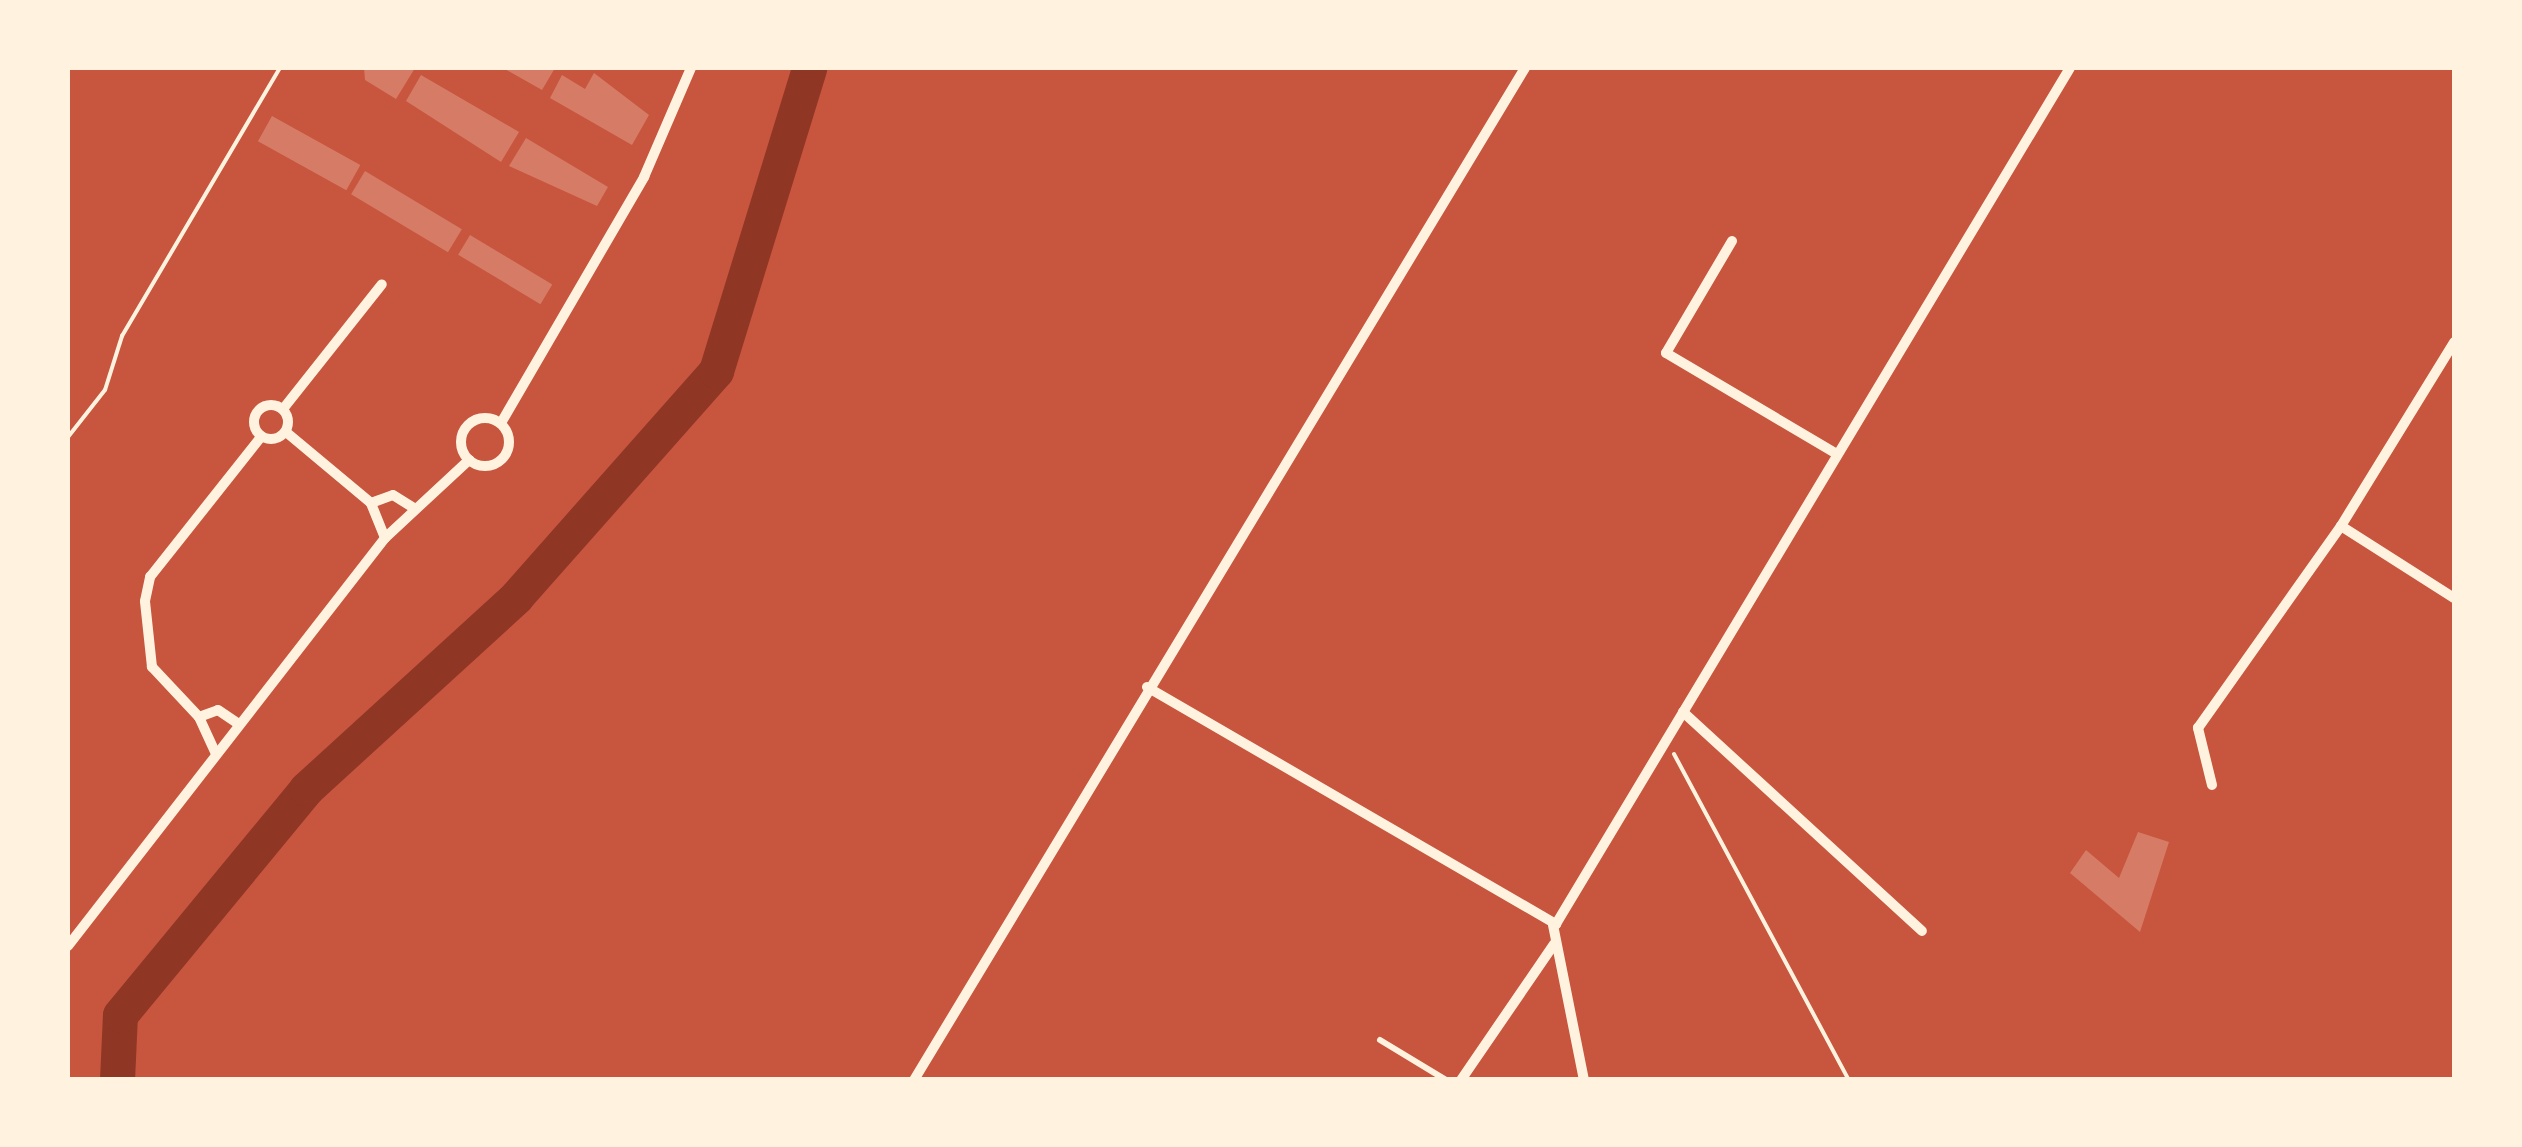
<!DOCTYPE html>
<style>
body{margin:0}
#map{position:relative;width:2522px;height:1147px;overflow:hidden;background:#c8553d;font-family:"Sofia Sans Condensed",sans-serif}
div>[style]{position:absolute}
.river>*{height:35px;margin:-17.5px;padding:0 17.5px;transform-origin:17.5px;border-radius:17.5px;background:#8f3625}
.building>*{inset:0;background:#d67c66;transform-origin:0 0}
.path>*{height:4px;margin:-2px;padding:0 2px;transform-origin:2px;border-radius:2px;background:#fff3e0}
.service>*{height:6px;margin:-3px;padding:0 3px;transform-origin:3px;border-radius:3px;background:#fff3e0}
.minor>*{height:10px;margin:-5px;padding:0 5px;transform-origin:5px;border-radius:5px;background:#fff3e0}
.minor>.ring{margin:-5px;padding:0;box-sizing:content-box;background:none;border:10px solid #fff3e0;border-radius:50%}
span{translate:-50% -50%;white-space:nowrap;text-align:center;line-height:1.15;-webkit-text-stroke:8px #fff3e0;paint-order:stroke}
.frame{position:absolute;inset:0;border:70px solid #fff3e0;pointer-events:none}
</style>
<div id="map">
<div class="river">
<div style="left:117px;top:1080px;width:65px;rotate:-87.4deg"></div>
<div style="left:120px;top:1015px;width:293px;rotate:-50.5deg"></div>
<div style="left:306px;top:789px;width:285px;rotate:-42.4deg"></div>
<div style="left:516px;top:597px;width:302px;rotate:-48.5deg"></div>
<div style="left:716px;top:371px;width:317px;rotate:-72.9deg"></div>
</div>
<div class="building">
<div style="clip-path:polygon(364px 68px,415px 68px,396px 99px,365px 80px)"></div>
<div style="clip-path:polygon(503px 68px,555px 68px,542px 90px)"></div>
<div style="clip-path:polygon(594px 73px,649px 115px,632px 145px,550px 98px,562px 75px,585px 89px)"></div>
<div style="clip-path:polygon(421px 75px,519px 132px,501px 162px,406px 101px)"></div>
<div style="left:272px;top:116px;width:101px;height:29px;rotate:29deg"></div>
<div style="clip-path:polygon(526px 138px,608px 187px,597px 206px,509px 166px)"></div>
<div style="left:365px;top:171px;width:113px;height:27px;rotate:31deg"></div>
<div style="left:470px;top:235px;width:96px;height:23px;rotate:31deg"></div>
<div style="clip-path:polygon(2138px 832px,2169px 842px,2140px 932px,2070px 873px,2086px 850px,2119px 878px)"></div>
</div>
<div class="path">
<div style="left:68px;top:437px;width:60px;rotate:-51.8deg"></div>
<div style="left:105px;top:390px;width:57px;rotate:-72.5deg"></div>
<div style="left:122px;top:336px;width:311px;rotate:-59.5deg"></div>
<div style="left:1674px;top:754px;width:370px;rotate:61.8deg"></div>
</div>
<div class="service">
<div style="left:1380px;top:1040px;width:77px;rotate:31.2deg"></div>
</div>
<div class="minor">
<div style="left:1732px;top:241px;width:130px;rotate:120.5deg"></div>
<div style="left:1666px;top:353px;width:199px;rotate:30.6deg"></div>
<div class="ring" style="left:254px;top:405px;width:24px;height:24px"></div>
<div style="left:283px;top:409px;width:159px;rotate:-51.6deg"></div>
<div class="ring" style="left:461px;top:418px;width:38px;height:38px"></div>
<div style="left:501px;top:423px;width:285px;rotate:-59.8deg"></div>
<div style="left:644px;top:177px;width:119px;rotate:-66.7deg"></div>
<div style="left:286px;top:432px;width:111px;rotate:39.9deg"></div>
<div style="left:2341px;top:526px;width:134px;rotate:32.5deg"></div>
<div style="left:385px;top:538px;width:38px;rotate:-112deg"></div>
<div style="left:371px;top:503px;width:23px;rotate:-20deg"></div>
<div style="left:393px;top:495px;width:26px;rotate:32deg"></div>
<div style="left:1147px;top:687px;width:473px;rotate:30.1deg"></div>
<div style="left:1556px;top:924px;width:998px;rotate:-59.02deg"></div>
<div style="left:1683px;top:712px;width:324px;rotate:42.5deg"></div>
<div style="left:199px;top:717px;width:69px;rotate:-133.2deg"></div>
<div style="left:152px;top:667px;width:66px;rotate:-96.1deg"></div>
<div style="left:145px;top:601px;width:25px;rotate:-78deg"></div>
<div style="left:150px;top:577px;width:179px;rotate:-51.6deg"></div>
<div style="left:216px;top:754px;width:41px;rotate:-114.7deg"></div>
<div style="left:199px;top:717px;width:20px;rotate:-20deg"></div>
<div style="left:218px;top:710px;width:25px;rotate:34deg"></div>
<div style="left:2212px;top:785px;width:59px;rotate:-103.8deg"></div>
<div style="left:2198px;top:728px;width:247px;rotate:-54.7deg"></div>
<div style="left:2341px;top:526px;width:216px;rotate:-58.4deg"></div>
<div style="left:1553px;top:925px;width:158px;rotate:78.7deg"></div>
<div style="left:68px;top:946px;width:517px;rotate:-52.15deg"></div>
<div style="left:385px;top:538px;width:115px;rotate:-42.9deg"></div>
<div style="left:914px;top:1080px;width:1182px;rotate:-58.88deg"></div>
<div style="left:1461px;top:1080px;width:165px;rotate:-55.6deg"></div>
</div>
<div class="frame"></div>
</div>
